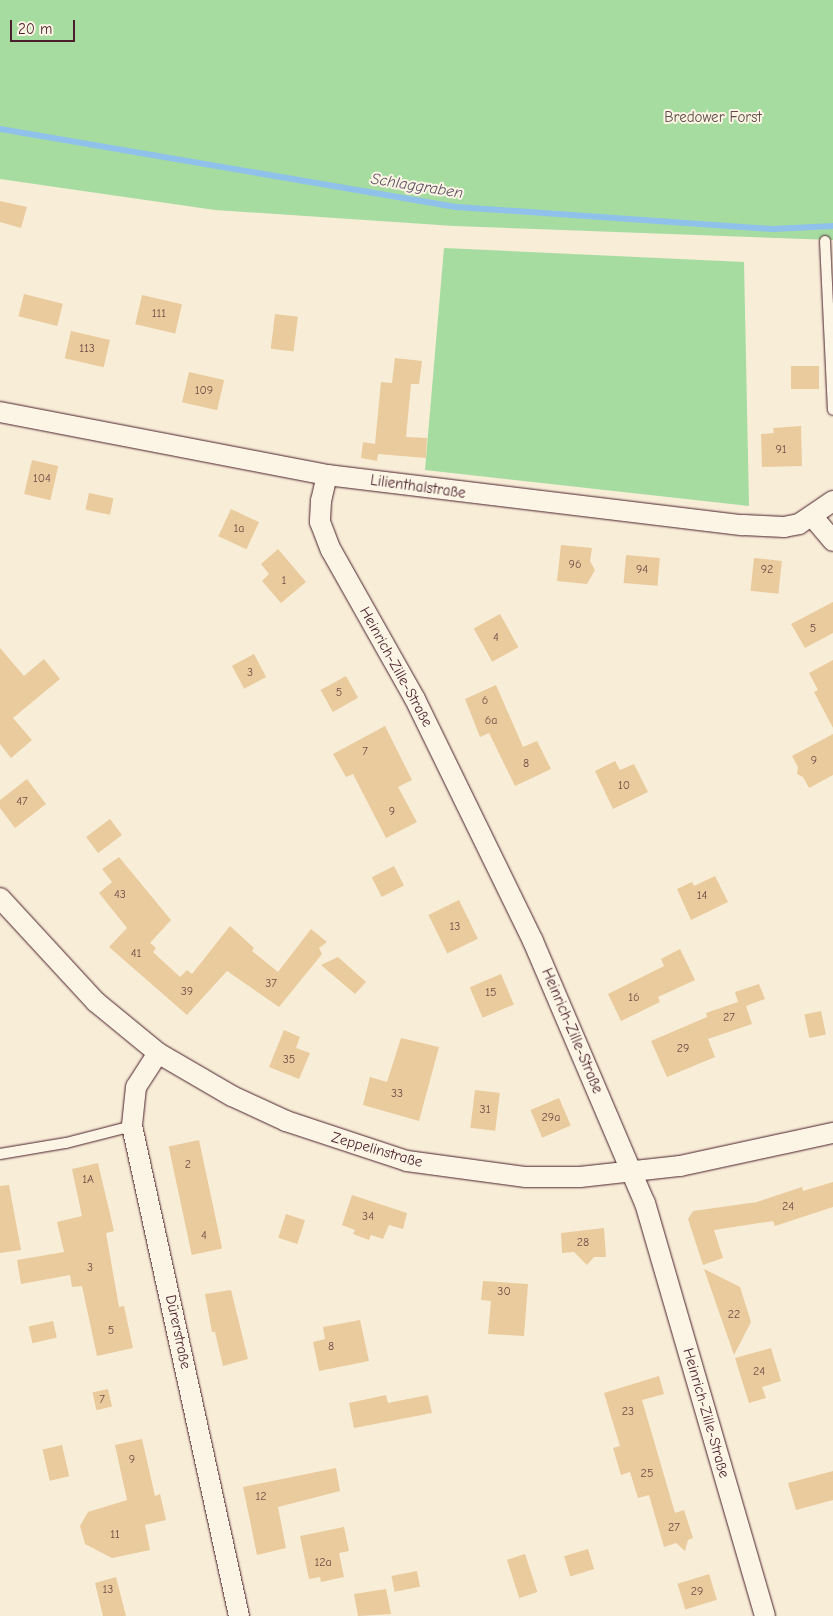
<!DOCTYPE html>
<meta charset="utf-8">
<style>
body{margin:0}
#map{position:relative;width:833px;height:1616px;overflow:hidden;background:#f8edd7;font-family:"Comic Neue",sans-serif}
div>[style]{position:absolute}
.green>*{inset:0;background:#a6dca0}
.stream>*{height:6px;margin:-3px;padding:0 3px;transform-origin:3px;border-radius:3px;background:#8fc1eb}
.building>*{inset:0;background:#eacb9d;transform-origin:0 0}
.roads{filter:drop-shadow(0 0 1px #4a1f2b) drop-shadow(0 0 1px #4a1f2b)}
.service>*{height:10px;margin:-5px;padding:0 5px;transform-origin:5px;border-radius:5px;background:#fcf5e5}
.minor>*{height:20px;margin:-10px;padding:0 10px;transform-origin:10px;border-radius:10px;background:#fcf5e5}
span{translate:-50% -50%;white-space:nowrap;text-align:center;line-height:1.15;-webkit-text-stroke:4px #fcf5e5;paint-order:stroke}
.number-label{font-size:12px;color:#724a48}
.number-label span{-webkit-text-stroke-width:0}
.park-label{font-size:15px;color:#614e48}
.street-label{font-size:15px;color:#4a1f2b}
.water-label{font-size:16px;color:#5f5065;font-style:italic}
.scale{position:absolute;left:10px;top:20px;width:65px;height:22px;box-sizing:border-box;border:2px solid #4a1f2b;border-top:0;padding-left:6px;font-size:15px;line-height:18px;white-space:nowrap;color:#4a1f2b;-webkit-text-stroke:4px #fcf5e5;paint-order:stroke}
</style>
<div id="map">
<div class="green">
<div style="clip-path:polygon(0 0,833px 0,833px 240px,454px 226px,215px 210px,0 179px)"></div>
<div style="clip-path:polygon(444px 248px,744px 262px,749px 506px,425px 470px)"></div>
</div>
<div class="stream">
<div style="left:0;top:129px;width:464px;rotate:9.7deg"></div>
<div style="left:457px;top:207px;width:317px;rotate:4deg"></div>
<div style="left:773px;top:229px;width:60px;rotate:-2.9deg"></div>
</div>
<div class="building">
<div style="clip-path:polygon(0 201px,27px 207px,21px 228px,0 222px)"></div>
<div style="left:24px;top:294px;width:40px;height:23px;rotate:14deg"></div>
<div style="left:142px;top:295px;width:41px;height:30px;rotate:13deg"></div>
<div style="left:275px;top:314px;width:23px;height:35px;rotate:7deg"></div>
<div style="left:71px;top:331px;width:40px;height:28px;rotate:13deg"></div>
<div style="clip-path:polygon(395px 358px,422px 361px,419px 384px,411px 384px,406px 437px,427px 438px,426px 458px,378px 454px,377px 461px,361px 458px,363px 442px,375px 444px,381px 382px,392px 383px)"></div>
<div style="left:791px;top:366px;width:28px;height:23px"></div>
<div style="left:189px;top:372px;width:36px;height:31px;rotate:13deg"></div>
<div style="clip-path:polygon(801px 426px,802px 466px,762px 467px,761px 434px,774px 433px,773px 428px)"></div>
<div style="left:32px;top:460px;width:27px;height:35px;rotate:13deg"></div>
<div style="left:89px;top:493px;width:25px;height:17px;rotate:12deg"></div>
<div style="left:231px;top:509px;width:31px;height:30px;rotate:25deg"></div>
<div style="clip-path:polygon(561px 545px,592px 548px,590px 561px,595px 570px,587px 584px,557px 581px)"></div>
<div style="clip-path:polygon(278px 549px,306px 582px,281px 603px,262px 581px,269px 574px,261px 564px)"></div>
<div style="left:626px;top:555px;width:34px;height:28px;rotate:5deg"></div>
<div style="left:754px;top:558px;width:28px;height:33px;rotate:6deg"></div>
<div style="clip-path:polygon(833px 602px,833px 633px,805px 648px,791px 624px)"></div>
<div style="left:500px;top:614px;width:38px;height:30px;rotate:61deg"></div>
<div style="clip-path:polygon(0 648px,24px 676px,44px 659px,60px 679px,13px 718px,32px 740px,11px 758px,0 744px)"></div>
<div style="left:254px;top:654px;width:26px;height:25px;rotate:62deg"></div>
<div style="clip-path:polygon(833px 660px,833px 728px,814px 692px,818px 690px,809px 673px)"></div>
<div style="left:346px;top:676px;width:25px;height:29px;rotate:61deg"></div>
<div style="clip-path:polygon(496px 685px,523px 747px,537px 741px,551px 769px,515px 786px,489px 733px,480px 737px,465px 699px)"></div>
<div style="clip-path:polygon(385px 726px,412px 780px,398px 787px,417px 822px,386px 838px,353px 774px,346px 777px,333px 754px)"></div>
<div style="clip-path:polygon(833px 734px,833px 775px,809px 788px,803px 777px,797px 774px,798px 767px,792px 756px)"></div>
<div style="clip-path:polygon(615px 761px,620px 770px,634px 764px,648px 792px,613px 809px,595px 771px)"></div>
<div style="clip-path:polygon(27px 779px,46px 804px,15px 828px,0 808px,0 800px)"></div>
<div style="left:110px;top:819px;width:20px;height:30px;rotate:53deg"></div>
<div style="clip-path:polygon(119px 857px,171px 920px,150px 943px,156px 948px,153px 952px,180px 977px,187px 970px,192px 974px,230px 926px,254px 948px,252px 951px,278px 972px,311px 929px,327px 942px,319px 948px,322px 954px,279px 1007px,227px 971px,187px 1015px,109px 947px,127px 928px,99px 893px,112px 882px,102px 869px)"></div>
<div style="left:394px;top:866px;width:22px;height:25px;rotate:63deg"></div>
<div style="clip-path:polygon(715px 876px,728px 902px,691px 920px,677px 889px,692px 882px,694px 886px)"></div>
<div style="left:459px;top:900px;width:43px;height:34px;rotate:64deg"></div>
<div style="clip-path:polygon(680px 949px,695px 980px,658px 997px,660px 1002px,621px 1021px,608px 994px,664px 966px,661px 959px)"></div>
<div style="clip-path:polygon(338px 957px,366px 982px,355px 994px,321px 965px)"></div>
<div style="left:501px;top:974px;width:33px;height:34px;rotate:67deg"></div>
<div style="clip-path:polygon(759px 984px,765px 999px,746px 1006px,752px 1024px,708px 1039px,715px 1057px,667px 1077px,651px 1041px,707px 1017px,706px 1013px,738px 1002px,735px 992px)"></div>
<div style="left:821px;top:1011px;width:24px;height:17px;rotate:78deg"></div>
<div style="clip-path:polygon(284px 1030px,300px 1037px,296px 1048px,310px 1053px,299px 1079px,269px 1067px)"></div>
<div style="clip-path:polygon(401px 1038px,439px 1047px,419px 1121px,363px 1105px,370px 1077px,387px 1082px)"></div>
<div style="left:475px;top:1090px;width:25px;height:38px;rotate:7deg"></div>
<div style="left:559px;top:1098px;width:30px;height:31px;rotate:67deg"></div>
<div style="left:199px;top:1140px;width:111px;height:31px;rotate:78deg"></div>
<div style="clip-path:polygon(98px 1163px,114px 1231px,106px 1233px,119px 1307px,124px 1306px,133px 1348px,97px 1356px,82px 1286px,72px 1287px,70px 1275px,21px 1284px,17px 1260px,64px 1252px,57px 1222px,82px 1216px,72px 1169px)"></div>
<div style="clip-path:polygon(833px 1182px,833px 1207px,775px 1226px,773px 1221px,714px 1230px,723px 1258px,703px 1265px,688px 1219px,693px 1211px,757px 1202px,802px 1187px,803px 1191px)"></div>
<div style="clip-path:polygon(9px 1185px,21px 1250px,0 1253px,0 1186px)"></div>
<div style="clip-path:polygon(352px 1195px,407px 1213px,403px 1229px,389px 1225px,383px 1239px,371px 1235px,369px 1240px,353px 1234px,355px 1230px,342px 1225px)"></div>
<div style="left:286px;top:1214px;width:20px;height:25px;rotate:18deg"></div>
<div style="clip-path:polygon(604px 1228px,606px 1257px,594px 1257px,587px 1265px,574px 1252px,562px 1253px,561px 1233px)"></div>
<div style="clip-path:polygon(704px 1269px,740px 1287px,751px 1322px,734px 1355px)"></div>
<div style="clip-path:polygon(483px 1281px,528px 1284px,524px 1336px,488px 1334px,491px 1301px,481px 1300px)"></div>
<div style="clip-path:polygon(231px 1290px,248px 1359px,223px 1366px,215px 1332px,212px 1332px,205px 1294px)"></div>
<div style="clip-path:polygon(360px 1320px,369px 1361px,319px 1371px,313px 1342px,325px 1339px,323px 1327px)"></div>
<div style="left:53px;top:1321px;width:17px;height:25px;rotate:77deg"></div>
<div style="clip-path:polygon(771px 1348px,781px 1381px,762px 1387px,766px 1398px,749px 1403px,735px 1358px)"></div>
<div style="clip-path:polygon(659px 1376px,664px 1394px,642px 1400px,675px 1513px,684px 1510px,693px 1538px,688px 1540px,685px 1551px,676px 1543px,664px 1547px,649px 1495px,638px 1498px,630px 1472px,621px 1475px,613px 1448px,620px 1446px,604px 1393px)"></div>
<div style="left:108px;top:1389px;width:18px;height:16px;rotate:77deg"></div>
<div style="clip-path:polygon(386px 1395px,388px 1403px,428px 1395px,432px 1413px,354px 1428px,349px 1403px)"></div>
<div style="clip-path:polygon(142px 1439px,155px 1496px,160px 1494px,166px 1520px,145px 1525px,150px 1550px,112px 1558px,85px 1544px,80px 1526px,88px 1512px,127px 1500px,115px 1445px)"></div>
<div style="left:62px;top:1445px;width:32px;height:20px;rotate:77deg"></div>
<div style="clip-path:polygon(336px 1468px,340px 1491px,278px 1507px,286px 1548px,257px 1555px,243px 1487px)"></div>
<div style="clip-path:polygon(833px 1471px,833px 1500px,796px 1510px,788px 1483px)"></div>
<div style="clip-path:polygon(344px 1527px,349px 1551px,339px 1553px,344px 1577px,321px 1582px,320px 1577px,309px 1579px,300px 1536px)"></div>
<div style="left:588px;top:1549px;width:21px;height:25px;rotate:73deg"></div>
<div style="left:525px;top:1554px;width:40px;height:19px;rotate:72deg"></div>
<div style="left:417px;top:1571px;width:16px;height:26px;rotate:79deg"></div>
<div style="left:709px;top:1574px;width:27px;height:33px;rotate:73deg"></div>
<div style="clip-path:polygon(116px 1577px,126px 1616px,103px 1616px,95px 1583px)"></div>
<div style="clip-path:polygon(386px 1589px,391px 1614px,358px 1616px,354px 1594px)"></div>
</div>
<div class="roads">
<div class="service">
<div style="left:825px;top:241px;width:169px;rotate:87.3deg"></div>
<div style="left:0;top:1154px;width:67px;rotate:-9.5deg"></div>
<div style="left:66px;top:1143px;width:68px;rotate:-14.4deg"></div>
</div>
<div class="minor">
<div style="left:0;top:412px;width:333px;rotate:10.9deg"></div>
<div style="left:327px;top:475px;width:419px;rotate:6.9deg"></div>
<div style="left:743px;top:525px;width:41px;rotate:2.8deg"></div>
<div style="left:784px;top:527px;width:15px;rotate:-11deg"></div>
<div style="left:799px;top:524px;width:41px;rotate:-34.1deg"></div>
<div style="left:327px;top:475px;width:27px;rotate:103deg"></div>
<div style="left:321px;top:501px;width:21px;rotate:93deg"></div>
<div style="left:320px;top:522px;width:30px;rotate:69deg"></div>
<div style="left:331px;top:550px;width:171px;rotate:60.6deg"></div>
<div style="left:415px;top:699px;width:269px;rotate:64deg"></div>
<div style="left:533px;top:941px;width:285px;rotate:66.9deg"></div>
<div style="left:645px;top:1203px;width:430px;rotate:73.8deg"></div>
<div style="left:813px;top:517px;width:31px;rotate:50deg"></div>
<div style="left:0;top:898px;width:142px;rotate:47.3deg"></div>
<div style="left:96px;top:1002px;width:80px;rotate:39.4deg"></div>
<div style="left:158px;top:1053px;width:86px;rotate:30.2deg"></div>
<div style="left:232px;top:1096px;width:60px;rotate:24.8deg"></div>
<div style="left:286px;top:1121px;width:127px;rotate:18.3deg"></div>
<div style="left:407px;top:1161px;width:120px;rotate:7.7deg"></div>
<div style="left:526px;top:1177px;width:54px"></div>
<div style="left:580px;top:1177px;width:101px;rotate:-6.3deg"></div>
<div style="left:680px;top:1166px;width:157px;rotate:-12.2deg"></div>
<div style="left:158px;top:1053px;width:40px;rotate:122.9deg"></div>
<div style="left:136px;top:1087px;width:39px;rotate:96deg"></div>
<div style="left:132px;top:1126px;width:502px;rotate:77.68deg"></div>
</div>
</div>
<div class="number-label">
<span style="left:159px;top:314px">111</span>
<span style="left:87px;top:349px">113</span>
<span style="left:204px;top:391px">109</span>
<span style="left:781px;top:450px">91</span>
<span style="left:42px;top:479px">104</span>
<span style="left:239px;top:529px">1a</span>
<span style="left:575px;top:565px">96</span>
<span style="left:642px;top:570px">94</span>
<span style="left:767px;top:570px">92</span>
<span style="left:284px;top:581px">1</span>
<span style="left:813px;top:629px">5</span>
<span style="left:496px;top:638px">4</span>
<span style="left:250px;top:673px">3</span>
<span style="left:339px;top:693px">5</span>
<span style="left:485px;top:701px">6</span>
<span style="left:491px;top:721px">6a</span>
<span style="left:365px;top:752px">7</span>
<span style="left:814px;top:761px">9</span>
<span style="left:526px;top:764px">8</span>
<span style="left:624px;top:786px">10</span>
<span style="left:22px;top:802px">47</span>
<span style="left:392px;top:812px">9</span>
<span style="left:120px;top:895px">43</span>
<span style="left:702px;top:896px">14</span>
<span style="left:455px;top:927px">13</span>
<span style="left:136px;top:954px">41</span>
<span style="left:271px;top:984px">37</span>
<span style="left:187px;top:992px">39</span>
<span style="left:491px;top:993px">15</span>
<span style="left:634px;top:998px">16</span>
<span style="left:729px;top:1018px">27</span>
<span style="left:683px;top:1049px">29</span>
<span style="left:289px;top:1060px">35</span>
<span style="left:397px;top:1094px">33</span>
<span style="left:485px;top:1110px">31</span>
<span style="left:551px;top:1118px">29a</span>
<span style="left:188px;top:1165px">2</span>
<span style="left:88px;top:1180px">1A</span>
<span style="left:788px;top:1207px">24</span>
<span style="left:368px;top:1217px">34</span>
<span style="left:204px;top:1236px">4</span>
<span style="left:583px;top:1243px">28</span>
<span style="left:90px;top:1268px">3</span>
<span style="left:504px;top:1292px">30</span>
<span style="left:734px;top:1315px">22</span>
<span style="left:111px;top:1331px">5</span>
<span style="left:331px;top:1347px">8</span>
<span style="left:759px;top:1372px">24</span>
<span style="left:102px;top:1400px">7</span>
<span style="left:628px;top:1412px">23</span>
<span style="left:132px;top:1460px">9</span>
<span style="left:647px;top:1474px">25</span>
<span style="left:261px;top:1497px">12</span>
<span style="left:674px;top:1528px">27</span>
<span style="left:115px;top:1535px">11</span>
<span style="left:323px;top:1563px">12a</span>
<span style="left:108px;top:1590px">13</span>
<span style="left:697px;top:1592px">29</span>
</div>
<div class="park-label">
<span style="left:713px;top:118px">Bredower Forst</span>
</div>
<div class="street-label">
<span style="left:418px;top:487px;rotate:8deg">Lilienthalstraße</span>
<span style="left:396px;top:667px;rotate:61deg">Heinrich-Zille-Straße</span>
<span style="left:572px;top:1031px;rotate:67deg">Heinrich-Zille-Straße</span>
<span style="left:377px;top:1150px;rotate:16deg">Zeppelinstraße</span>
<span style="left:178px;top:1332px;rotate:78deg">Dürerstraße</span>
<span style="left:706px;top:1413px;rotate:74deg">Heinrich-Zille-Straße</span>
</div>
<div class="water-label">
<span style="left:417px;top:186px;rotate:9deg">Schlaggraben</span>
</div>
<div class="scale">20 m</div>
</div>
